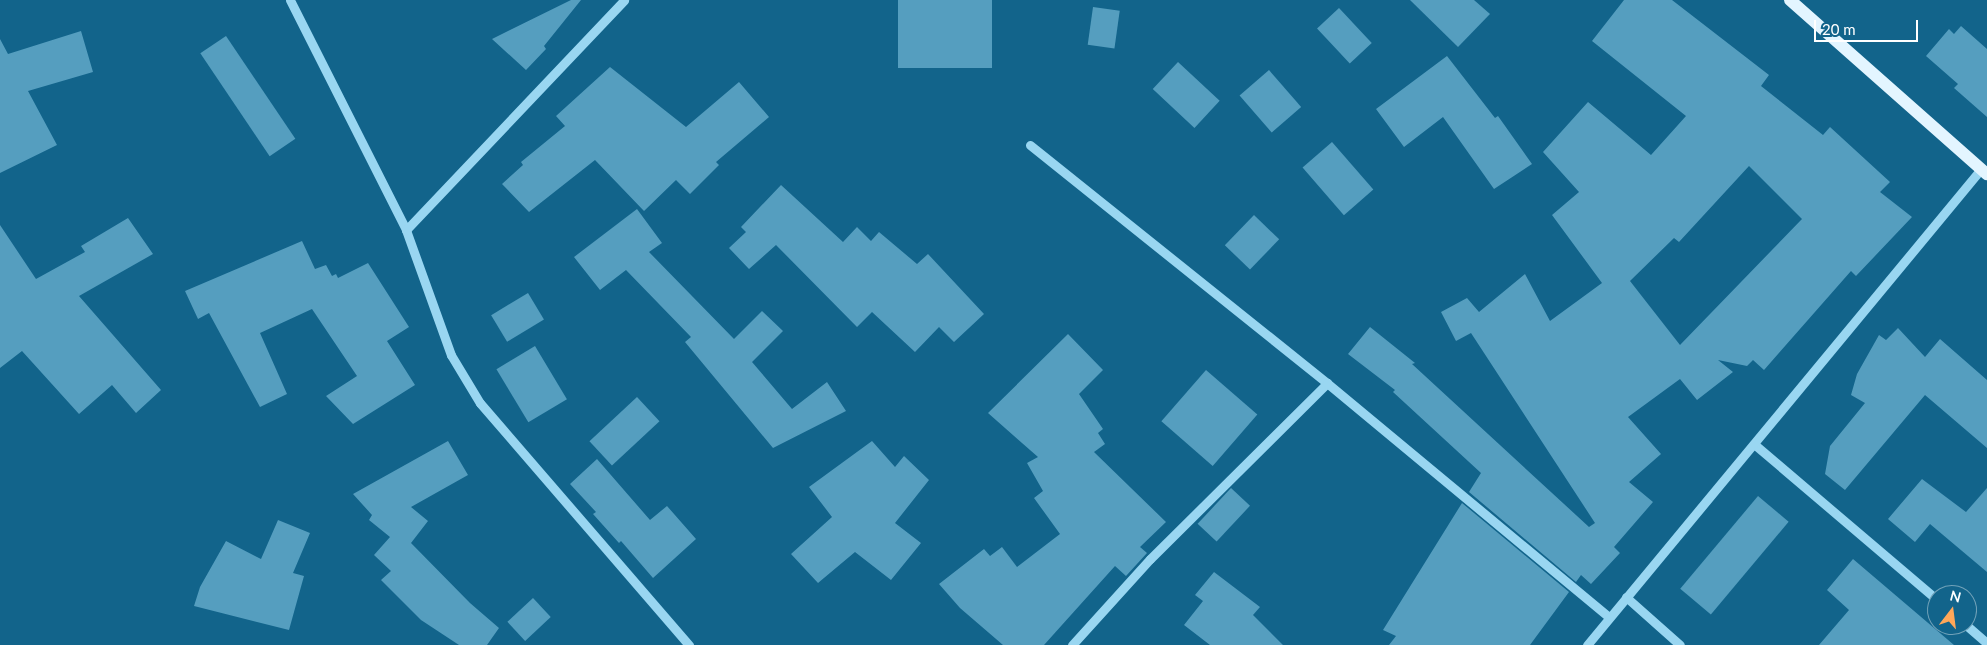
<!DOCTYPE html>
<style>
body{margin:0}
#map{position:relative;width:1987px;height:645px;overflow:hidden;background:#12648b;font-family:Lato,sans-serif}
div>[style]{position:absolute}
.building>*{inset:0;background:#559ebf;transform-origin:0 0}
.minor>*{height:9px;margin:-4.5px;padding:0 4.5px;transform-origin:4.5px;border-radius:4.5px;background:#99d6f1}
.major>*{height:12px;margin:-6px;padding:0 6px;transform-origin:6px;border-radius:6px;background:#e3f5ff}
span{translate:-50% -50%;white-space:nowrap;text-align:center;line-height:1.15;-webkit-text-stroke:5px #12648b;paint-order:stroke}
.north{position:absolute;left:1927px;top:585px;width:50px;height:50px;box-sizing:border-box;background:#12648b;border:1px solid #71a2b9;border-radius:50%;rotate:15deg;font-size:14px;font-weight:700;line-height:20px;text-align:center;color:#fff}
.north::after{content:'';display:block;margin:auto;width:18px;height:22px;background:#ffa759;clip-path:polygon(50% 0,100% 100%,50% 72%,0 100%)}
.scale{position:absolute;left:1814px;top:20px;width:104px;height:22px;box-sizing:border-box;border:2px solid #fff;border-top:0;padding-left:6px;font-size:15px;line-height:18px;white-space:nowrap;color:#fff;-webkit-text-stroke:4px #12648b;paint-order:stroke}
</style>
<div id="map">
<div class="building">
<div style="clip-path:polygon(571px 0,581px 0,544px 46px,546px 49px,526px 70px,492px 39px)"></div>
<div style="left:898px;top:0;width:94px;height:68px"></div>
<div style="clip-path:polygon(1410px 0,1474px 0,1490px 14px,1458px 47px)"></div>
<div style="clip-path:polygon(evenodd,1624px 0,1672px 0,1769px 75px,1761px 86px,1823px 135px,1830px 127px,1890px 182px,1880px 192px,1912px 217px,1856px 276px,1851px 271px,1764px 370px,1753px 360px,1747px 366px,1718px 360px,1733px 372px,1697px 400px,1680px 379px,1628px 417px,1661px 454px,1629px 482px,1653px 502px,1614px 547px,1620px 553px,1591px 584px,1581px 575px,1576px 582px,1469px 492px,1481px 473px,1393px 392px,1395px 390px,1348px 354px,1370px 327px,1415px 363px,1412px 364px,1589px 527px,1595px 523px,1471px 333px,1456px 341px,1441px 312px,1467px 298px,1479px 312px,1525px 274px,1550px 321px,1602px 283px,1552px 215px,1579px 192px,1543px 152px,1588px 102px,1651px 155px,1686px 116px,1592px 41px,1624px 0,1749px 166px,1802px 219px,1680px 345px,1630px 281px,1674px 238px,1679px 242px,1749px 166px)"></div>
<div style="left:1093px;top:7px;width:27px;height:38px;rotate:8deg"></div>
<div style="left:1339px;top:8px;width:48px;height:30px;rotate:47deg"></div>
<div style="clip-path:polygon(1961px 26px,1987px 49px,1987px 117px,1954px 88px,1958px 84px,1926px 56px,1949px 29px,1954px 34px)"></div>
<div style="clip-path:polygon(81px 31px,93px 72px,28px 91px,57px 145px,0 173px,0 39px,8px 54px)"></div>
<div style="left:226px;top:36px;width:124px;height:31px;rotate:56deg"></div>
<div style="clip-path:polygon(1447px 56px,1495px 118px,1498px 116px,1532px 164px,1494px 189px,1443px 117px,1404px 147px,1376px 109px)"></div>
<div style="left:1178px;top:62px;width:57px;height:37px;rotate:43deg"></div>
<div style="clip-path:polygon(610px 67px,686px 127px,739px 82px,769px 117px,716px 162px,719px 165px,690px 194px,676px 180px,644px 211px,595px 160px,529px 212px,502px 184px,523px 165px,521px 162px,565px 126px,556px 116px)"></div>
<div style="left:1269px;top:70px;width:49px;height:39px;rotate:49deg"></div>
<div style="left:1332px;top:142px;width:63px;height:39px;rotate:49deg"></div>
<div style="clip-path:polygon(781px 185px,843px 242px,857px 227px,871px 241px,879px 232px,917px 264px,928px 254px,984px 314px,954px 342px,939px 327px,915px 352px,872px 312px,857px 327px,776px 245px,749px 269px,729px 248px,746px 232px,741px 227px)"></div>
<div style="clip-path:polygon(637px 209px,662px 243px,649px 252px,734px 339px,762px 311px,783px 331px,752px 362px,792px 409px,827px 382px,846px 411px,773px 448px,685px 342px,691px 337px,626px 270px,600px 290px,574px 257px)"></div>
<div style="left:1254px;top:215px;width:35px;height:42px;rotate:44deg"></div>
<div style="clip-path:polygon(128px 218px,153px 254px,79px 296px,161px 390px,136px 413px,112px 385px,79px 414px,22px 351px,0 368px,0 225px,36px 279px,85px 252px,81px 246px)"></div>
<div style="clip-path:polygon(302px 241px,315px 269px,326px 265px,332px 276px,336px 274px,338px 278px,368px 263px,409px 327px,387px 341px,415px 385px,353px 424px,326px 396px,357px 376px,312px 309px,260px 333px,287px 394px,260px 407px,209px 313px,198px 319px,185px 291px)"></div>
<div style="left:528px;top:293px;width:31px;height:43px;rotate:59deg"></div>
<div style="clip-path:polygon(1898px 328px,1925px 357px,1940px 339px,1987px 380px,1987px 448px,1925px 395px,1845px 490px,1825px 474px,1830px 446px,1865px 403px,1851px 395px,1857px 374px,1879px 335px,1886px 340px)"></div>
<div style="clip-path:polygon(1068px 334px,1103px 370px,1079px 394px,1103px 429px,1098px 433px,1105px 444px,1094px 452px,1166px 522px,1140px 547px,1147px 553px,1126px 576px,1115px 566px,1044px 645px,1003px 645px,960px 608px,939px 584px,984px 549px,990px 556px,1002px 547px,1017px 567px,1060px 534px,1034px 498px,1043px 491px,1027px 463px,1038px 457px,988px 413px)"></div>
<div style="left:535px;top:346px;width:62px;height:45px;rotate:59deg"></div>
<div style="left:1206px;top:370px;width:68px;height:68px;rotate:41deg"></div>
<div style="left:637px;top:397px;width:33px;height:65px;rotate:47deg"></div>
<div style="clip-path:polygon(448px 441px,468px 475px,411px 507px,428px 521px,411px 543px,470px 603px,499px 628px,487px 645px,459px 645px,421px 620px,381px 580px,391px 571px,374px 555px,390px 537px,369px 520px,372px 515px,353px 494px)"></div>
<div style="clip-path:polygon(872px 441px,895px 467px,904px 456px,929px 480px,895px 523px,921px 543px,891px 580px,855px 552px,818px 583px,791px 554px,832px 517px,809px 487px)"></div>
<div style="clip-path:polygon(597px 459px,650px 520px,667px 506px,696px 539px,653px 578px,621px 541px,619px 543px,593px 514px,596px 512px,570px 484px)"></div>
<div style="clip-path:polygon(1922px 479px,1966px 512px,1987px 488px,1987px 572px,1930px 524px,1915px 542px,1888px 519px)"></div>
<div style="left:1231px;top:488px;width:26px;height:49px;rotate:43deg"></div>
<div style="left:1758px;top:496px;width:40px;height:121px;rotate:40deg"></div>
<div style="clip-path:polygon(1462px 503px,1569px 592px,1530px 645px,1389px 645px,1396px 636px,1383px 630px)"></div>
<div style="clip-path:polygon(278px 520px,310px 533px,293px 573px,304px 576px,289px 630px,194px 606px,200px 587px,226px 541px,261px 559px)"></div>
<div style="clip-path:polygon(1853px 559px,1954px 645px,1819px 645px,1849px 610px,1827px 590px)"></div>
<div style="clip-path:polygon(1214px 572px,1260px 607px,1253px 615px,1283px 645px,1210px 645px,1184px 625px,1203px 601px,1195px 595px)"></div>
<div style="left:533px;top:598px;width:26px;height:35px;rotate:47deg"></div>
</div>
<div class="minor">
<div style="left:290px;top:0;width:258px;rotate:63.2deg"></div>
<div style="left:406px;top:230px;width:133px;rotate:70.2deg"></div>
<div style="left:451px;top:355px;width:56px;rotate:58.9deg"></div>
<div style="left:480px;top:403px;width:320px;rotate:49.2deg"></div>
<div style="left:1030px;top:145px;width:381px;rotate:38.7deg"></div>
<div style="left:406px;top:230px;width:317px;rotate:-46.5deg"></div>
<div style="left:1754px;top:444px;width:240px;rotate:40.4deg"></div>
<div style="left:1626px;top:597px;width:72px;rotate:41.6deg"></div>
<div style="left:1966px;top:625px;width:28px;rotate:41deg"></div>
<div style="left:1072px;top:645px;width:116px;rotate:-47.8deg"></div>
<div style="left:1150px;top:559px;width:250px;rotate:-44.8deg"></div>
<div style="left:1327px;top:383px;width:366px;rotate:39.7deg"></div>
<div style="left:1587px;top:645px;width:618px;rotate:-50.38deg"></div>
</div>
<div class="major">
<div style="left:1790px;top:0;width:263px;rotate:41.5deg"></div>
</div>
<div class="north">N</div>
<div class="scale">20 m</div>
</div>
